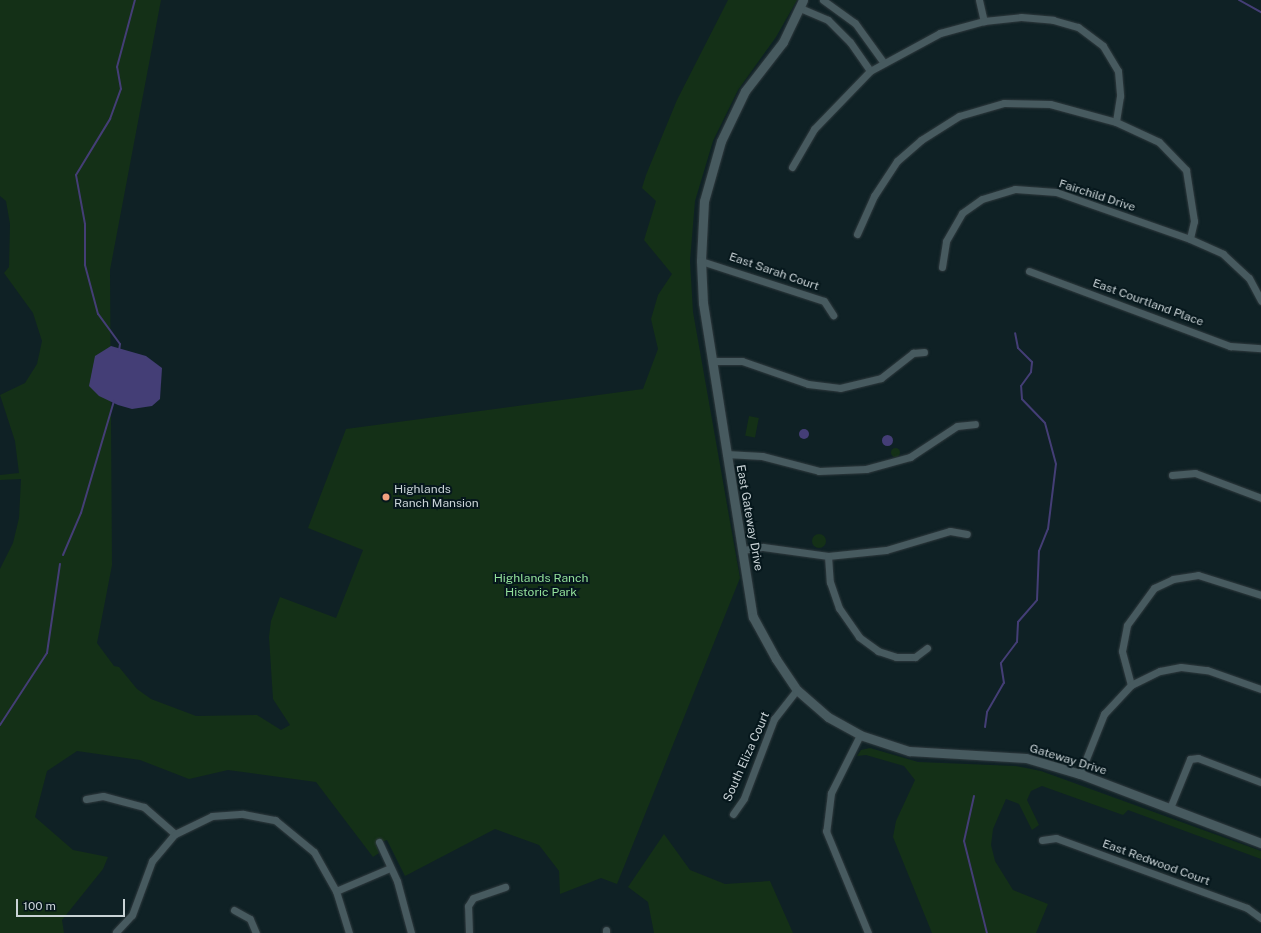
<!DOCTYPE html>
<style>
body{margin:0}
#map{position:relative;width:1261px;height:933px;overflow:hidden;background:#0f2125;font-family:"Public Sans",sans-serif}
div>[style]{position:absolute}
.green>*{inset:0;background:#143017;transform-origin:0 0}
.round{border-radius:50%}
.water>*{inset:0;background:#443e76}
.stream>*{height:2px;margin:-1px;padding:0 1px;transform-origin:1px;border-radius:1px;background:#443e76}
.roads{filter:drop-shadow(0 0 1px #303a3e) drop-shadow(0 0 1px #303a3e)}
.minor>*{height:7px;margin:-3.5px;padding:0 3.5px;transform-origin:3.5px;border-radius:3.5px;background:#475a5f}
.tertiary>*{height:9px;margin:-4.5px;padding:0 4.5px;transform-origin:4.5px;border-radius:4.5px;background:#475a5f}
.dots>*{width:11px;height:11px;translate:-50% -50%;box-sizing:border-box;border:2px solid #06171c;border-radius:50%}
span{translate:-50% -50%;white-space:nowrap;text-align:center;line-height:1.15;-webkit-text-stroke:4px #06171c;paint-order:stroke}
.street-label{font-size:12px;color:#c9d3d6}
.poi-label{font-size:12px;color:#c9d3d6}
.left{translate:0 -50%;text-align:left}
.park-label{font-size:12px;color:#93e09b}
.scale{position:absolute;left:16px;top:899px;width:109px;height:18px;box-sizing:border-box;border:2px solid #c9d3d6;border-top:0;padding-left:5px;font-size:12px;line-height:14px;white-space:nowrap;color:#c9d3d6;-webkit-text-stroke:3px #06171c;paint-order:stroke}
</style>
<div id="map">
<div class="green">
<div style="clip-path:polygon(0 0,161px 0,110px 270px,112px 565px,97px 643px,114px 666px,119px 667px,137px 689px,151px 699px,196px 716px,257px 715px,281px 730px,290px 725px,273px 699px,269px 637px,271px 621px,280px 597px,336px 618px,363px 550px,308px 528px,346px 429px,643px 389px,658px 349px,651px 319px,658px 295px,672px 274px,644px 240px,656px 201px,642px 188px,646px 175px,677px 100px,728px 0,797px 0,776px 37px,738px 90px,713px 141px,695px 201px,690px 261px,693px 312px,740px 578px,617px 884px,601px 878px,560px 894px,559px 871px,539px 845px,495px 829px,405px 876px,387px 840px,376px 844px,379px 853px,373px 857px,316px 782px,228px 770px,189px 779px,140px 760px,77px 751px,47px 771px,35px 817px,73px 850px,108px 857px,103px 869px,62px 920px,64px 933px,0 933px,0 569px,13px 543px,19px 518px,21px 479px,0 480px,0 475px,19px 473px,15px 441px,0 395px,25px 383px,37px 364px,42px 341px,33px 313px,4px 273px,9px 267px,10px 224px,6px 201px,0 196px)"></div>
<div style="left:749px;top:416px;width:10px;height:20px;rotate:11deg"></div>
<div class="round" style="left:890.5px;top:447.5px;width:9px;height:9px"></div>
<div class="round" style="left:812px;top:534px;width:14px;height:14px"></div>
<div style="clip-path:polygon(870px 748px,918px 762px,1016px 766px,1041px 771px,1261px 851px,1261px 859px,1128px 810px,1123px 815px,1042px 786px,1031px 791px,1027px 800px,1039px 825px,1032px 830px,1019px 804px,1006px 799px,993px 829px,991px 845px,995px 861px,1013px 890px,1048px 904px,1036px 933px,932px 933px,893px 837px,896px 821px,915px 780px,904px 766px,866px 755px,857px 756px,861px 750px)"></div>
<div style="clip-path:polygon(664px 834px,690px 870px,725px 884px,770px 881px,793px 933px,654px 933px,648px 902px,628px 887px)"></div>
</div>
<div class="water">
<div style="clip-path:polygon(111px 346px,146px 356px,162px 368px,160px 399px,152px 406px,132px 409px,118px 405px,99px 396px,89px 386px,95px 356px)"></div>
<div class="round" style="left:799px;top:429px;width:10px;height:10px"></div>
<div class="round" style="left:881.5px;top:434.5px;width:11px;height:11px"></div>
</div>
<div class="stream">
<div style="left:1239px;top:0;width:25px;rotate:29deg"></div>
<div style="left:119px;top:351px;width:7px;rotate:-82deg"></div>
<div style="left:120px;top:344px;width:37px;rotate:-126deg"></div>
<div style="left:98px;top:314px;width:51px;rotate:-104.9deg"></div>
<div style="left:85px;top:265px;width:41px;rotate:-90deg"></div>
<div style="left:85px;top:224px;width:50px;rotate:-100.4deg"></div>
<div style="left:76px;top:175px;width:66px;rotate:-58.7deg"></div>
<div style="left:110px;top:119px;width:32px;rotate:-70deg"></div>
<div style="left:121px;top:89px;width:22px;rotate:-100deg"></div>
<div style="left:117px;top:67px;width:69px;rotate:-75deg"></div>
<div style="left:63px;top:555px;width:46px;rotate:-66.8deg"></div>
<div style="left:81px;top:513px;width:117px;rotate:-73.6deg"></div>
<div style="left:0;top:725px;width:86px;rotate:-56.9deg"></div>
<div style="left:47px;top:653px;width:90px;rotate:-81.7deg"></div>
<div style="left:985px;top:727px;width:15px;rotate:-82deg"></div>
<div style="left:987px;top:712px;width:34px;rotate:-60deg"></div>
<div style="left:1004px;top:683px;width:20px;rotate:-99deg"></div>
<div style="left:1001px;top:663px;width:26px;rotate:-53deg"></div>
<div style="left:1017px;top:642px;width:20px;rotate:-87deg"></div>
<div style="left:1018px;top:622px;width:29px;rotate:-49deg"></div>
<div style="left:1037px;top:600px;width:49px;rotate:-87.7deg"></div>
<div style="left:1039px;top:551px;width:24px;rotate:-68deg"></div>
<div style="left:1048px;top:529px;width:65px;rotate:-83deg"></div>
<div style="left:1056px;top:464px;width:42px;rotate:-105deg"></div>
<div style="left:1045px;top:423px;width:33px;rotate:-134deg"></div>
<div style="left:1022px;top:399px;width:13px;rotate:-94deg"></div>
<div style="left:1021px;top:386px;width:17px;rotate:-54deg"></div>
<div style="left:1031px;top:372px;width:10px;rotate:-84deg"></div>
<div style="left:1032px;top:362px;width:20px;rotate:-135deg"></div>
<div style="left:1018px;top:348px;width:15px;rotate:-101deg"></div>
<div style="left:974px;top:796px;width:46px;rotate:102.5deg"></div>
<div style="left:964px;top:841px;width:95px;rotate:76deg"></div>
</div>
<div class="roads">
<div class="minor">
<div style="left:823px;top:0;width:39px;rotate:36deg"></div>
<div style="left:855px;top:23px;width:49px;rotate:54.1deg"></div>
<div style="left:979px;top:0;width:22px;rotate:77deg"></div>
<div style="left:800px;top:8px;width:30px;rotate:23deg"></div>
<div style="left:828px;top:20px;width:31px;rotate:45deg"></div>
<div style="left:850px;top:42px;width:35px;rotate:55deg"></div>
<div style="left:792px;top:167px;width:44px;rotate:-59.9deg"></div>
<div style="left:814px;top:129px;width:81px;rotate:-46deg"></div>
<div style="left:870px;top:71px;width:80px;rotate:-28.5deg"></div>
<div style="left:940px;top:33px;width:46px;rotate:-15.3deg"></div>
<div style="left:984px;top:21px;width:37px;rotate:-6deg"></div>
<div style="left:1021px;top:17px;width:32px;rotate:5deg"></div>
<div style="left:1053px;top:20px;width:26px;rotate:16deg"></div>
<div style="left:1078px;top:27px;width:31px;rotate:37deg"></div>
<div style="left:1103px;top:46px;width:29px;rotate:59deg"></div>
<div style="left:1118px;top:71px;width:25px;rotate:85deg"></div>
<div style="left:1120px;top:96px;width:26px;rotate:99deg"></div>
<div style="left:857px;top:234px;width:42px;rotate:-65.9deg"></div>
<div style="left:874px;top:196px;width:42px;rotate:-56.7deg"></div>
<div style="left:897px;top:161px;width:32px;rotate:-41deg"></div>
<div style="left:921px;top:140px;width:45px;rotate:-32.3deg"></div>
<div style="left:959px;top:116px;width:47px;rotate:-16.1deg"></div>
<div style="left:1004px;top:103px;width:46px;rotate:1.2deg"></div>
<div style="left:1050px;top:104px;width:68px;rotate:15.3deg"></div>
<div style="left:1116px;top:122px;width:47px;rotate:24.9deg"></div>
<div style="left:1159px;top:142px;width:39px;rotate:46deg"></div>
<div style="left:1186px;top:170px;width:52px;rotate:81.1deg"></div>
<div style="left:1194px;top:221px;width:18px;rotate:103deg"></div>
<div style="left:701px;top:261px;width:129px;rotate:18deg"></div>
<div style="left:824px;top:301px;width:17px;rotate:57deg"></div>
<div style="left:942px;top:267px;width:26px;rotate:-81deg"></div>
<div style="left:946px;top:241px;width:32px;rotate:-60deg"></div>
<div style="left:962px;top:213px;width:24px;rotate:-35deg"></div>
<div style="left:982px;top:199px;width:34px;rotate:-17deg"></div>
<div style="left:1015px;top:189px;width:41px;rotate:4.2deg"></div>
<div style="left:1056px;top:192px;width:142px;rotate:19.3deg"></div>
<div style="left:1190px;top:239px;width:36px;rotate:24deg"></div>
<div style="left:1223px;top:254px;width:35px;rotate:43deg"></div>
<div style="left:1249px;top:278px;width:26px;rotate:62deg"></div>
<div style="left:1029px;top:271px;width:215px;rotate:20.5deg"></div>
<div style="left:1230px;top:346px;width:31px;rotate:4deg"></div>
<div style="left:714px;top:361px;width:28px"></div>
<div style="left:742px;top:361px;width:70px;rotate:19.2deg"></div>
<div style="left:808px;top:384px;width:32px;rotate:7deg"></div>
<div style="left:840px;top:388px;width:42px;rotate:-13.7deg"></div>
<div style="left:881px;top:378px;width:41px;rotate:-38deg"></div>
<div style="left:913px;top:353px;width:11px;rotate:-5deg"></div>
<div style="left:726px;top:454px;width:36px;rotate:3deg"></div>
<div style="left:762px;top:456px;width:59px;rotate:14.7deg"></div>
<div style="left:819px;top:471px;width:47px;rotate:-2.4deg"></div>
<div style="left:866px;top:469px;width:46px;rotate:-15.3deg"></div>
<div style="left:910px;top:457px;width:56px;rotate:-33.4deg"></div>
<div style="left:957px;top:426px;width:18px;rotate:-6deg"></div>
<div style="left:1172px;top:475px;width:23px;rotate:-5deg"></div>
<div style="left:1195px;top:473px;width:71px;rotate:20.7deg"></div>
<div style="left:743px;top:550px;width:20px;rotate:-9deg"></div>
<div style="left:763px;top:547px;width:66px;rotate:7.9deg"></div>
<div style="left:828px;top:556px;width:58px;rotate:-5.9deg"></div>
<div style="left:886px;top:550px;width:67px;rotate:-16.5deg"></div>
<div style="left:950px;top:531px;width:17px;rotate:10deg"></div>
<div style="left:828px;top:556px;width:26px;rotate:86deg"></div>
<div style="left:830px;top:582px;width:28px;rotate:71deg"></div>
<div style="left:839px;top:608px;width:35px;rotate:55deg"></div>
<div style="left:859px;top:637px;width:24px;rotate:36deg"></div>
<div style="left:878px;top:651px;width:19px;rotate:18deg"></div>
<div style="left:896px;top:657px;width:19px"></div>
<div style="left:915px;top:657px;width:15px;rotate:-37deg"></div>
<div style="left:1131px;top:685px;width:35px;rotate:-105deg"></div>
<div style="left:1122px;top:651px;width:26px;rotate:-79deg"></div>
<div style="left:1127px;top:625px;width:46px;rotate:-53.9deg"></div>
<div style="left:1154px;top:588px;width:21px;rotate:-25deg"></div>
<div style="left:1173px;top:579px;width:25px;rotate:-9deg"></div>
<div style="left:1198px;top:575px;width:66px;rotate:17.6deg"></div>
<div style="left:860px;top:735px;width:65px;rotate:116.6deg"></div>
<div style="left:831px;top:793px;width:38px;rotate:97deg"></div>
<div style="left:826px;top:831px;width:110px;rotate:67.6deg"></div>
<div style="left:1080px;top:774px;width:65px;rotate:-68.2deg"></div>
<div style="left:1104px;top:714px;width:40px;rotate:-47deg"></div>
<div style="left:1131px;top:685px;width:32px;rotate:-26deg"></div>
<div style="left:1160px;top:671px;width:21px;rotate:-11deg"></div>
<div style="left:1181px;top:667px;width:26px;rotate:7deg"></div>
<div style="left:1207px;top:670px;width:57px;rotate:19.4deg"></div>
<div style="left:86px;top:799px;width:17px;rotate:-10deg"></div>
<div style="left:103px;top:796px;width:42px;rotate:15deg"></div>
<div style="left:144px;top:807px;width:41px;rotate:41.1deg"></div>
<div style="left:1170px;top:808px;width:53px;rotate:-67.8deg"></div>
<div style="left:1190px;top:759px;width:8px;rotate:-7deg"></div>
<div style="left:1198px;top:758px;width:67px;rotate:20.9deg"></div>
<div style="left:733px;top:814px;width:19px;rotate:-55deg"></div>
<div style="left:744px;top:798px;width:85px;rotate:-69.2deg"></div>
<div style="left:774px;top:719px;width:37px;rotate:-52deg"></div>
<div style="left:1042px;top:840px;width:14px;rotate:-8deg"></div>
<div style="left:1056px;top:838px;width:203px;rotate:20.1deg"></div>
<div style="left:1247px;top:908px;width:17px;rotate:36deg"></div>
<div style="left:379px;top:842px;width:43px;rotate:65.2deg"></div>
<div style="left:397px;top:881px;width:54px;rotate:74.9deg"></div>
<div style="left:336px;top:891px;width:59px;rotate:-23.1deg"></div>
<div style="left:234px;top:910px;width:18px;rotate:29deg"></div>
<div style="left:250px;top:919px;width:15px;rotate:67deg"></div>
<div style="left:606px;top:930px;width:3px;rotate:90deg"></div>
<div style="left:116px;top:932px;width:23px;rotate:-47deg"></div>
<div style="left:132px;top:915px;width:58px;rotate:-69.7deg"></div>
<div style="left:152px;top:861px;width:35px;rotate:-50deg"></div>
<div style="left:175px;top:834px;width:41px;rotate:-25.9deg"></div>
<div style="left:212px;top:816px;width:31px;rotate:-4deg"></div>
<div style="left:243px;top:814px;width:33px;rotate:11deg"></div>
<div style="left:275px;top:820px;width:50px;rotate:39.4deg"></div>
<div style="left:314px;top:852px;width:45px;rotate:60.6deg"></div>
<div style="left:336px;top:891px;width:44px;rotate:72.8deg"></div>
<div style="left:469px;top:933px;width:27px;rotate:-92deg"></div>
<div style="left:468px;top:906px;width:9px;rotate:-58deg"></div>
<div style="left:473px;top:898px;width:34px;rotate:-19deg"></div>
</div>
<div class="tertiary">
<div style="left:803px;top:0;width:47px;rotate:115.5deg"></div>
<div style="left:783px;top:42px;width:62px;rotate:127.8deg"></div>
<div style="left:745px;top:91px;width:55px;rotate:115.6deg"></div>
<div style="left:721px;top:141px;width:62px;rotate:105.8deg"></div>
<div style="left:704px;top:201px;width:60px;rotate:92.9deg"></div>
<div style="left:701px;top:261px;width:42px;rotate:87.3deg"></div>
<div style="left:703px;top:303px;width:318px;rotate:81deg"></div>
<div style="left:753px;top:617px;width:48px;rotate:61.3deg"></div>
<div style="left:776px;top:659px;width:37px;rotate:56deg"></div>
<div style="left:797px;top:690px;width:41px;rotate:41.1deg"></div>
<div style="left:828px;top:717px;width:37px;rotate:29deg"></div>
<div style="left:860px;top:735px;width:52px;rotate:18.1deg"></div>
<div style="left:909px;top:751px;width:117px;rotate:3.4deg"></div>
<div style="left:1026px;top:758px;width:56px;rotate:16.5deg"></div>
<div style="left:1080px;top:774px;width:194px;rotate:20.9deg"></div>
</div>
</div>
<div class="dots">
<div style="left:386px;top:497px;background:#f2a080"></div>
</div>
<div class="street-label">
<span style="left:1097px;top:196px;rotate:18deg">Fairchild Drive</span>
<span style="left:774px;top:272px;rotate:19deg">East Sarah Court</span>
<span style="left:1148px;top:303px;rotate:20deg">East Courtland Place</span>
<span style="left:749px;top:518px;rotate:80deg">East Gateway Drive</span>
<span style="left:747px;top:757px;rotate:-66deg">South Eliza Court</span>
<span style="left:1068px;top:760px;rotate:17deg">Gateway Drive</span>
<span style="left:1156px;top:863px;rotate:20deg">East Redwood Court</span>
</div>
<div class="poi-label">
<span class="left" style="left:394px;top:497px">Highlands<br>Ranch Mansion</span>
</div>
<div class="park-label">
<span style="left:541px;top:586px">Highlands Ranch<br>Historic Park</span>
</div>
<div class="scale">100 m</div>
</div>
